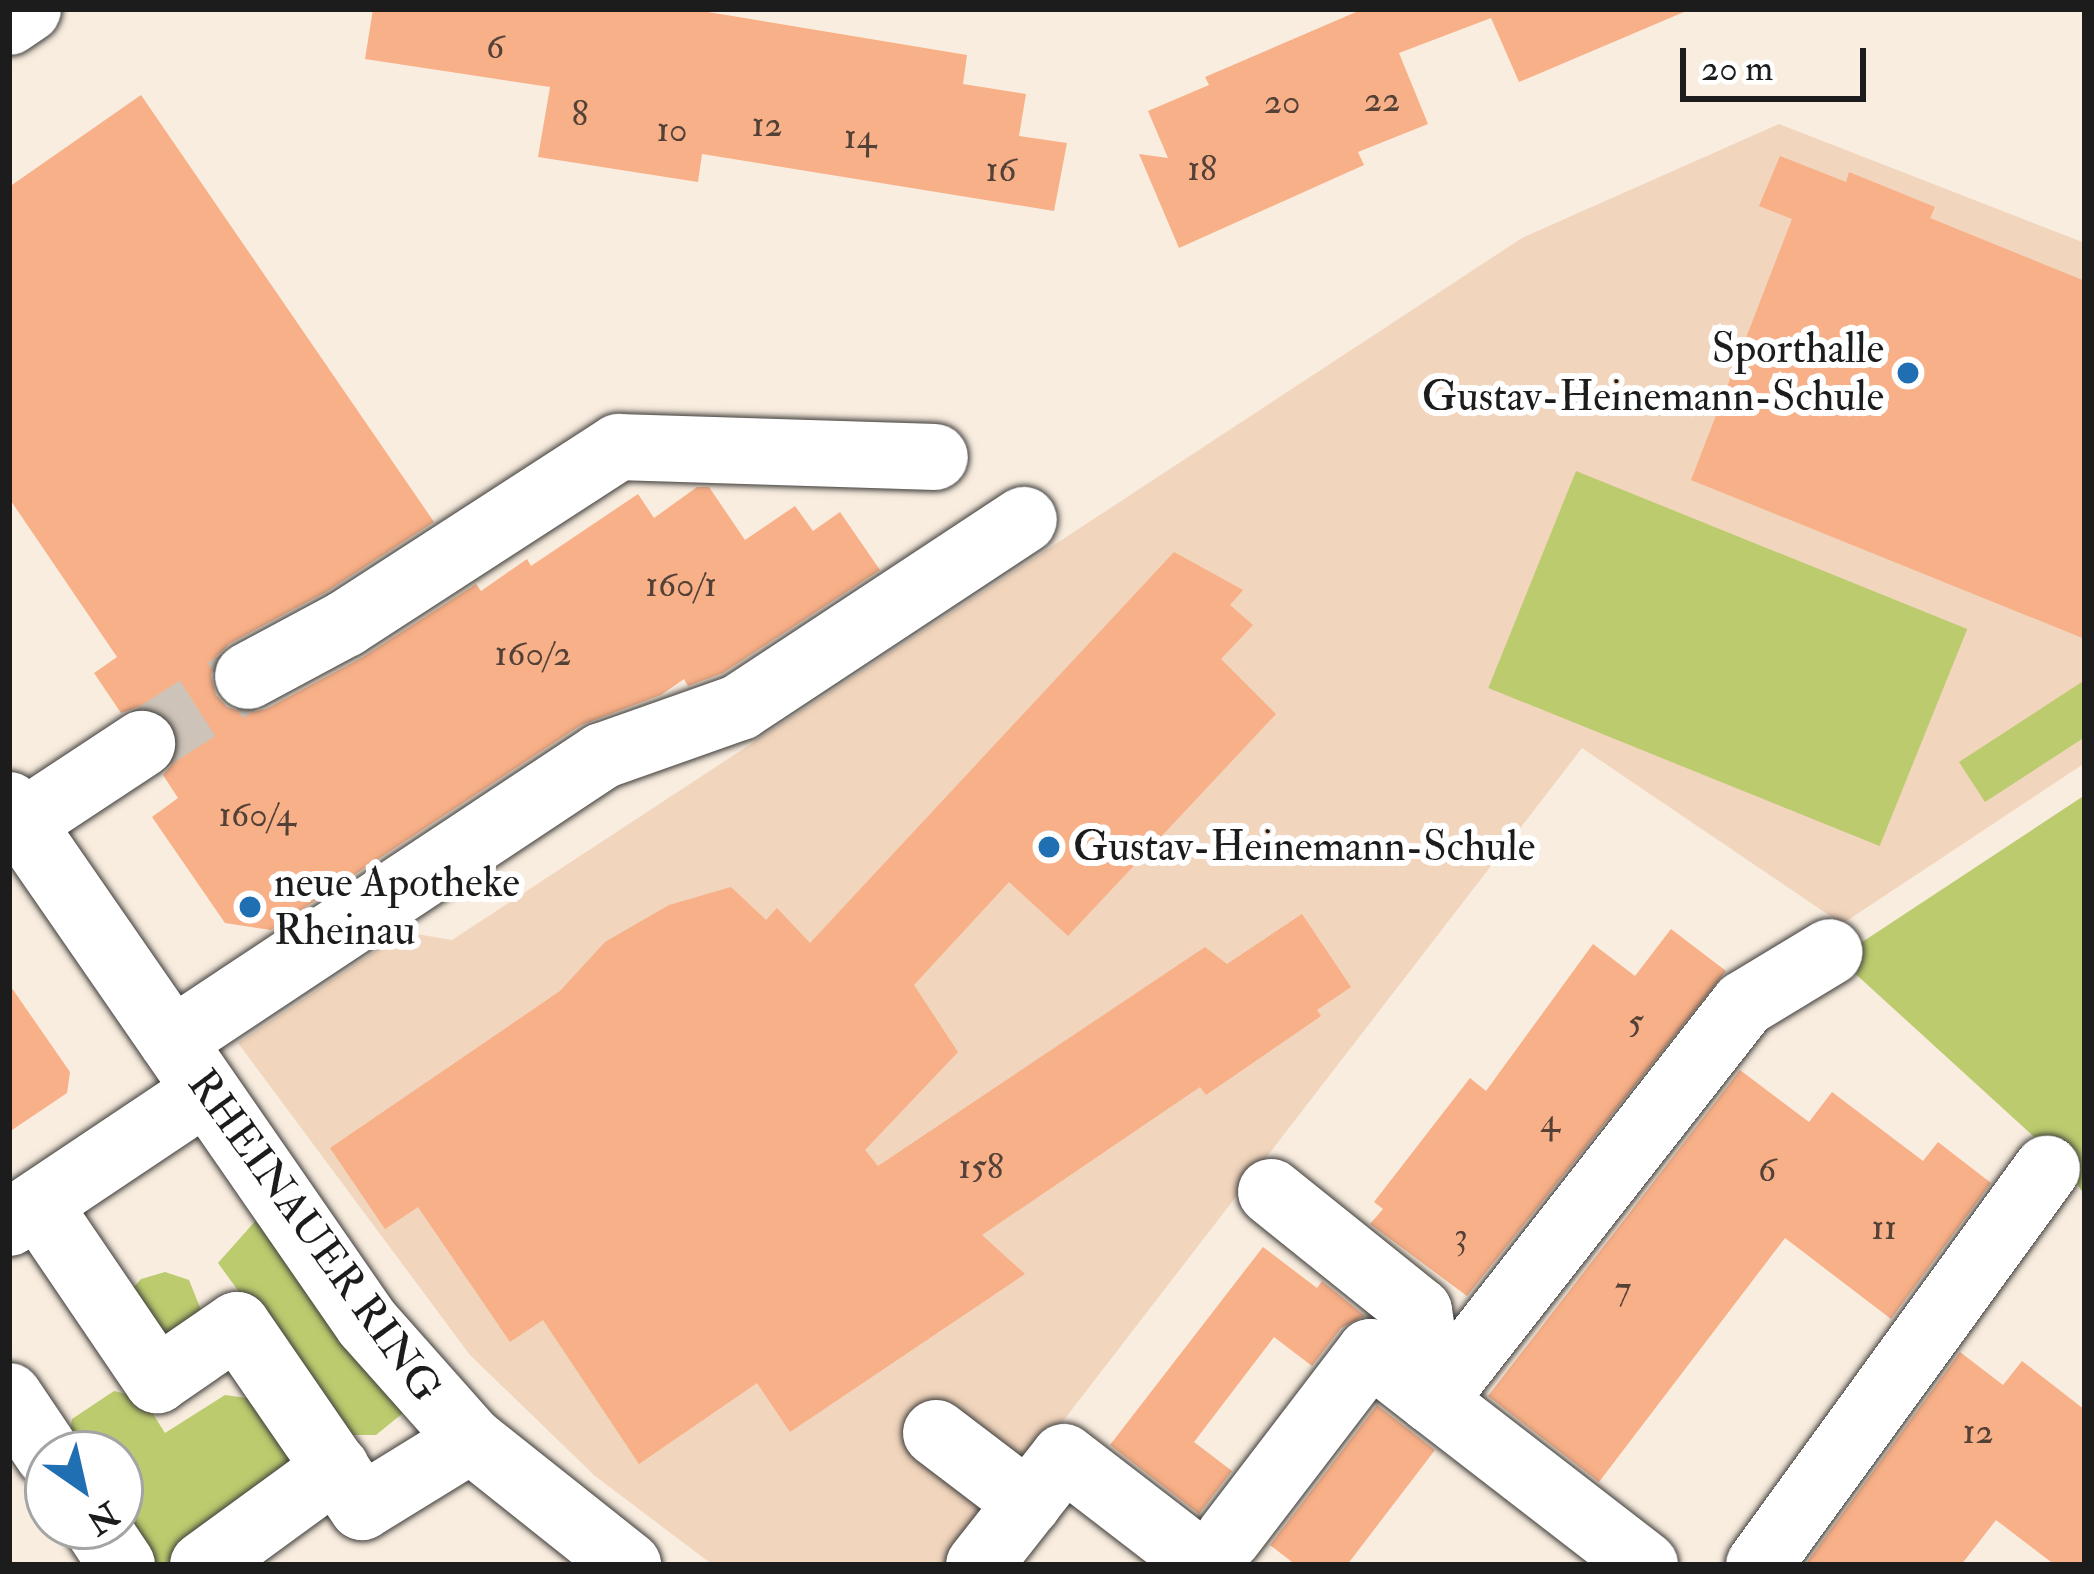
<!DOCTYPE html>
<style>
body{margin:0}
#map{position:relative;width:2094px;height:1574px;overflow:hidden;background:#f9eddf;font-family:"IM FELL Double Pica",serif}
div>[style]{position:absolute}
.built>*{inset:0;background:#f1d5bd}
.green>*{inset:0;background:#bbcb6e;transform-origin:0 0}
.building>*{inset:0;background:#f8b088}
.minor-tunnel>*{height:66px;margin-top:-33px;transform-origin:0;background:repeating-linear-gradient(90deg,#cdc3b8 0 66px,transparent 0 99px)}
.roads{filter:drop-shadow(0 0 3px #3d3b39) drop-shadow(0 0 3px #3d3b39)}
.minor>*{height:66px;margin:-33px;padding:0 33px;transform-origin:33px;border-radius:33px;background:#fff}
.dots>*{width:33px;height:33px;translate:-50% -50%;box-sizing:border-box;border:6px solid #fff;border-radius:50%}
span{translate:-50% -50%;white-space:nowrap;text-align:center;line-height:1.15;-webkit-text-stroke:12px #fff;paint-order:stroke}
.number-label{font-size:36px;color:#534137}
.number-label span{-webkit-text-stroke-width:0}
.poi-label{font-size:42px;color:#1c1c1c}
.right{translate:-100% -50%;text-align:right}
.left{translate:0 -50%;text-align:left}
.street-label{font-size:42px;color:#1c1c1c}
.frame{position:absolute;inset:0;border:12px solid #1c1c1c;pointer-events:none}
.north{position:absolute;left:24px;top:1430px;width:120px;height:120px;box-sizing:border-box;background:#fff;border:3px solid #a4a4a4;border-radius:50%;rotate:146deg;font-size:33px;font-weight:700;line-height:48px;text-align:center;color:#1c1c1c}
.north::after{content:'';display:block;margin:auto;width:42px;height:54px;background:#1f6fb2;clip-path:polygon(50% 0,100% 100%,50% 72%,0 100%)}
.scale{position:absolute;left:1680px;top:48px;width:186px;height:54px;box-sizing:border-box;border:6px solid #1c1c1c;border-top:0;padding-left:15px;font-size:36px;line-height:42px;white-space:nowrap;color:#1c1c1c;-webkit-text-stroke:9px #fff;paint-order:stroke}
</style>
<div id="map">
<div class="built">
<div style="clip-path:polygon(1779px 124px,2085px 243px,2085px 763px,1842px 924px,1582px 748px,952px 1565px,713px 1565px,595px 1476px,470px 1355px,238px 1043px,404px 932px,452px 940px,1522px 238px)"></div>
</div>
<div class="green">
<div style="left:1576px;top:471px;width:422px;height:234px;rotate:22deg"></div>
<div style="clip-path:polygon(2085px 680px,2085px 737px,1985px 802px,1959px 762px)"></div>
<div style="clip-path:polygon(2085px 795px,2085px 1196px,2064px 1164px,1838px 958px)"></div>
<div style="clip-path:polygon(258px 1218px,403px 1413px,376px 1435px,343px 1435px,218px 1263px)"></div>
<div style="clip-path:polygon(165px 1272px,189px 1280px,203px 1315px,168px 1349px,133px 1288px,141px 1279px)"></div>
<div style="clip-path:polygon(114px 1391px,143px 1398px,165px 1433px,225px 1395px,262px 1400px,301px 1458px,187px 1565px,139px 1565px,120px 1526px,120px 1454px,66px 1454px,72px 1419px)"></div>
</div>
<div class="building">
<div style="clip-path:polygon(373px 9px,690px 9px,967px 55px,963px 84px,1026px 94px,1019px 136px,1067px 143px,1054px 211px,702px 154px,698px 182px,538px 157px,550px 87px,365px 59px)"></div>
<div style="clip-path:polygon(1363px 9px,1691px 9px,1519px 82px,1491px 18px,1399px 53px,1428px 124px,1358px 152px,1364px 165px,1179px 248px,1139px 154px,1168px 158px,1148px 111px,1209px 85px,1205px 77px)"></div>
<div style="clip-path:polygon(141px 95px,434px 522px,326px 592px,229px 644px,216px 657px,211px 676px,216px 695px,227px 707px,246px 713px,266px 709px,363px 657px,476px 584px,481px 591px,527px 559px,531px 566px,638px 494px,654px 518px,697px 487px,709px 487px,745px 540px,795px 506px,813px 531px,840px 512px,880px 570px,723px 673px,688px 686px,684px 679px,661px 695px,581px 725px,271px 930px,225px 923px,152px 817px,178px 798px,163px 775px,176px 760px,179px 741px,174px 724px,158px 710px,139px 707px,121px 713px,94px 673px,117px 657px,9px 498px,9px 187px)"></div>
<div style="clip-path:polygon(1780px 156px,1846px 182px,1849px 172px,1935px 207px,1930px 218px,2085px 281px,2085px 639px,1691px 480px,1792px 219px,1759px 206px)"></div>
<div style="clip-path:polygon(1174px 552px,1243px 590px,1230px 605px,1253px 625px,1221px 659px,1276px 714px,1068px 936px,1009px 882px,914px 985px,958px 1052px,865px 1150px,878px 1166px,1205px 947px,1227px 964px,1302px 914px,1351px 987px,1317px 1010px,1321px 1016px,1206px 1095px,1200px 1087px,982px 1235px,1025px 1274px,790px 1432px,757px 1383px,639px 1464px,543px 1320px,510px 1342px,418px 1207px,385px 1229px,330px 1148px,560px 991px,605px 942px,669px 905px,731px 887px,766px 920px,777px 908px,810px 943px)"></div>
<div style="clip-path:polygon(1671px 929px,1726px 971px,1467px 1296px,1370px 1224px,1383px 1209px,1374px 1202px,1470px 1078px,1486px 1091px,1593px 944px,1635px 976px)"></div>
<div style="clip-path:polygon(9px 984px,70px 1072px,67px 1093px,9px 1132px)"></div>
<div style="clip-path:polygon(1740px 1070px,1809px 1122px,1832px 1092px,1923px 1161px,1938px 1142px,1991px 1183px,1891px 1319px,1785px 1238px,1599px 1482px,1488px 1396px)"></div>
<div style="clip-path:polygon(1263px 1247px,1317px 1288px,1322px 1281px,1365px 1316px,1341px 1328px,1312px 1366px,1274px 1337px,1194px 1442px,1232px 1471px,1199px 1514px,1110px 1445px)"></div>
<div style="clip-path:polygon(1960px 1352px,2003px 1385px,2022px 1361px,2085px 1410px,2085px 1565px,2055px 1565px,1996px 1520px,1961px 1565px,1805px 1565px)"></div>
<div style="clip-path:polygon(1377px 1405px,1435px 1450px,1347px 1565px,1296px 1565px,1270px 1545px)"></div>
</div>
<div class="minor-tunnel">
<div style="left:142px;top:744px;width:126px;rotate:-32.7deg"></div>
</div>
<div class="roads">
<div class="minor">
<div style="left:9px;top:22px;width:23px;rotate:-34deg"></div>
<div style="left:248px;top:676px;width:110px;rotate:-28.2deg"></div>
<div style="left:345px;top:624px;width:326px;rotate:-32.9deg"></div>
<div style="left:619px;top:447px;width:316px;rotate:1.8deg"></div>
<div style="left:9px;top:805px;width:630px;rotate:55.35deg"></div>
<div style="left:367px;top:1323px;width:157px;rotate:48.4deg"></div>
<div style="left:471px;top:1440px;width:201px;rotate:38.5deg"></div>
<div style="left:22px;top:823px;width:144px;rotate:-33.4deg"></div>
<div style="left:172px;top:1041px;width:516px;rotate:-33.54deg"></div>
<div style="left:602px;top:756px;width:146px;rotate:-19.5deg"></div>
<div style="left:740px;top:707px;width:340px;rotate:-33.4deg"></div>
<div style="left:1271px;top:1192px;width:190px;rotate:38.8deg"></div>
<div style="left:1419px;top:1311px;width:91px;rotate:81.2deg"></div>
<div style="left:1433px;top:1401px;width:268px;rotate:37.7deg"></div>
<div style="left:38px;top:1205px;width:212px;rotate:55.8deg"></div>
<div style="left:157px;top:1380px;width:97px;rotate:-34.5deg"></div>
<div style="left:237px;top:1325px;width:221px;rotate:55.5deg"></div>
<div style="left:362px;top:1507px;width:128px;rotate:-31.6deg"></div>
<div style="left:9px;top:1223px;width:237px;rotate:-33.8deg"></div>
<div style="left:9px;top:1396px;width:70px;rotate:56.1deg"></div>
<div style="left:936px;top:1433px;width:116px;rotate:37.3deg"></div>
<div style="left:96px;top:1526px;width:47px;rotate:56.3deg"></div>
<div style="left:1228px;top:1538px;width:234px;rotate:-52.6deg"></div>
<div style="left:1370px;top:1352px;width:80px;rotate:37.9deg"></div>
<div style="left:1433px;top:1401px;width:504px;rotate:-51.93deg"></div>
<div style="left:1744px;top:1004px;width:100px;rotate:-31.2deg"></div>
<div style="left:203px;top:1565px;width:165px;rotate:-36.1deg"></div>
<div style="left:979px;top:1565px;width:137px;rotate:-51.8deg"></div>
<div style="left:1064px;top:1457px;width:177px;rotate:37.6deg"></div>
<div style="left:1759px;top:1565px;width:490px;rotate:-54deg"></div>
</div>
</div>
<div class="dots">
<div style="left:1908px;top:373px;background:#1f6fb2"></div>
<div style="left:1049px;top:847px;background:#1f6fb2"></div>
<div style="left:250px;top:907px;background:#1f6fb2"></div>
</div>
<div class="number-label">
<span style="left:495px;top:47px">6</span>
<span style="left:1382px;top:100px">22</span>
<span style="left:1282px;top:102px">20</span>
<span style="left:580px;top:114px">8</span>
<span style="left:767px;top:125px">12</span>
<span style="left:672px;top:130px">10</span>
<span style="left:860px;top:137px">14</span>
<span style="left:1202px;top:169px">18</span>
<span style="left:1001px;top:170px">16</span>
<span style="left:681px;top:585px">160/1</span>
<span style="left:533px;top:654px">160/2</span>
<span style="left:257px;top:815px">160/4</span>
<span style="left:1636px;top:1022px">5</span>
<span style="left:1550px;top:1121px">4</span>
<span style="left:981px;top:1167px">158</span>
<span style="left:1767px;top:1170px">6</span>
<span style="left:1884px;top:1228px">11</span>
<span style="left:1461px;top:1236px">3</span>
<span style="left:1623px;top:1289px">7</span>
<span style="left:1978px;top:1432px">12</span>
</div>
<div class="poi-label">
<span class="right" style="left:1884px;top:373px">Sporthalle<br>Gustav-Heinemann-Schule</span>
<span class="left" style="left:1073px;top:847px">Gustav-Heinemann-Schule</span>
<span class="left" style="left:274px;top:907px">neue Apotheke<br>Rheinau</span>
</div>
<div class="street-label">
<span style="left:314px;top:1236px;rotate:54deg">RHEINAUER RING</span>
</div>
<div class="frame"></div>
<div class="north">N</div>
<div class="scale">20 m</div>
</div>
